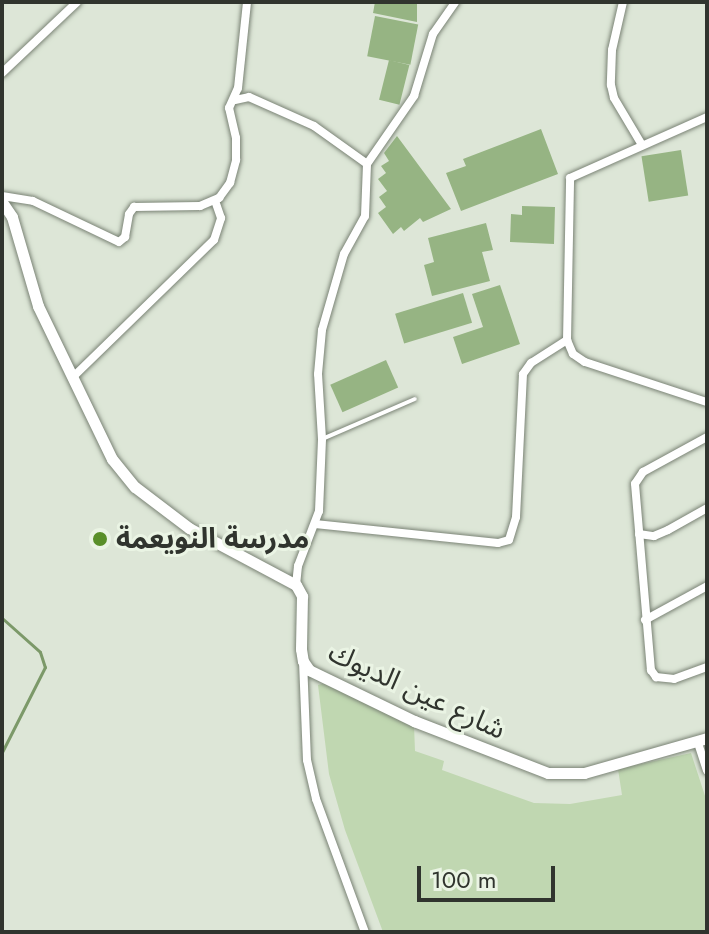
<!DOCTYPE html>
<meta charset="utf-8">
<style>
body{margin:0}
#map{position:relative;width:709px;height:934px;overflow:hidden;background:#dde6d7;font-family:Jost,"Noto Sans Arabic",sans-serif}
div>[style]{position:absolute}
.green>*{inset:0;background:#c0d7b1}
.stream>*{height:3px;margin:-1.5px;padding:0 1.5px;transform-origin:1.5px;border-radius:1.5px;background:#7c9969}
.building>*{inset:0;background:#96b483;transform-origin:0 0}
.roads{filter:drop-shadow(0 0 2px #7a8375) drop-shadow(0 0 2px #7a8375)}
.lane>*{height:4px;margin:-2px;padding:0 2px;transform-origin:2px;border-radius:2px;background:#fff}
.street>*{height:8px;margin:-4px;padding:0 4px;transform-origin:4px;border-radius:4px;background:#fff}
.secondary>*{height:11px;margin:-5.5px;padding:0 5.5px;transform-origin:5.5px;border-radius:5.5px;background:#fff}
.dots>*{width:22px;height:22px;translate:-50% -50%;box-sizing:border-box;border:4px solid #eaf4e4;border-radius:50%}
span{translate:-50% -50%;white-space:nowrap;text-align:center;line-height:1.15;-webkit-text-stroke:6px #eaf4e4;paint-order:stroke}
.poi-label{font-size:28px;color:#30342e;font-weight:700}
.left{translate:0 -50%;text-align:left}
.street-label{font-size:28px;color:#30342e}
.frame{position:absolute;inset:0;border:4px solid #30342e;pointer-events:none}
.scale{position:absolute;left:417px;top:866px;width:138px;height:36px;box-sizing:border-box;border:4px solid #30342e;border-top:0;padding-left:10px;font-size:24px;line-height:28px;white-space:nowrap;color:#30342e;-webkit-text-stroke:6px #eaf4e4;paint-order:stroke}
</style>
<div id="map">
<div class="green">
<div style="clip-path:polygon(325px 683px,414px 725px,415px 751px,444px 761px,442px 770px,534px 803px,570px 804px,622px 795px,618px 769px,691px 753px,707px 802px,707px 932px,383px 932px,345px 830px,329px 774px,318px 685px)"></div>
</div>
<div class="stream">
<div style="left:2px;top:618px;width:51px;rotate:41.8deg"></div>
<div style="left:40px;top:652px;width:16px;rotate:72deg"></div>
<div style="left:45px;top:667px;width:95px;rotate:116.8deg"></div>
</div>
<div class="building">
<div style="clip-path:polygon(375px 2px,417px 2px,417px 22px,373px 13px)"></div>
<div style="left:375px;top:16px;width:44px;height:41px;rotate:11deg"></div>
<div style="left:389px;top:60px;width:21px;height:41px;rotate:14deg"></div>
<div style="clip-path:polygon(541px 129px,558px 174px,461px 211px,446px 173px,466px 166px,463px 159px)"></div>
<div style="clip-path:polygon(397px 136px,451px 209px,423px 222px,420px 218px,404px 231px,401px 227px,393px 234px,378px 213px,386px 207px,379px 197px,387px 191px,378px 179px,386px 173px,381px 166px,389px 161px,384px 153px)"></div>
<div style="left:681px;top:150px;width:46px;height:40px;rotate:81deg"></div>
<div style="clip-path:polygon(522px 206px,555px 207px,554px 244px,510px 242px,511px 214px,522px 215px)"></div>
<div style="clip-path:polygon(486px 223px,493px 250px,482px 252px,490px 281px,432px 296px,424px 265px,434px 262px,428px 238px)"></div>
<div style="clip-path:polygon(500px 285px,520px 344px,462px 364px,453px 337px,483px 327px,472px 294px)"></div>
<div style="left:463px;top:293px;width:31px;height:71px;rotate:73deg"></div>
<div style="left:386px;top:360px;width:30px;height:61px;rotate:66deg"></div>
</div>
<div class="roads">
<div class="lane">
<div style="left:322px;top:439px;width:101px;rotate:-23.3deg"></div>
</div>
<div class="street">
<div style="left:623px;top:2px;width:49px;rotate:102.9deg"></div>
<div style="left:612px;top:50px;width:35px;rotate:92deg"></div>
<div style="left:611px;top:85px;width:13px;rotate:77deg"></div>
<div style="left:614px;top:98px;width:55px;rotate:59.2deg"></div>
<div style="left:2px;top:73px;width:103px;rotate:-43.4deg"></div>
<div style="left:235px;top:100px;width:14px;rotate:-12deg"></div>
<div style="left:249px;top:97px;width:71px;rotate:24deg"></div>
<div style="left:314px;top:126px;width:65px;rotate:35.6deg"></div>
<div style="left:2px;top:196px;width:31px;rotate:9deg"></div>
<div style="left:33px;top:201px;width:95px;rotate:25.5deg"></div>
<div style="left:119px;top:242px;width:8px;rotate:-40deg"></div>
<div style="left:125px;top:237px;width:23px;rotate:-80deg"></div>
<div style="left:129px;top:214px;width:9px;rotate:-54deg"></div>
<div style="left:134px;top:207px;width:66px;rotate:-0.9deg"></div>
<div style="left:200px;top:206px;width:21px;rotate:-23deg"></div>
<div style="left:219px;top:198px;width:19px;rotate:-54deg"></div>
<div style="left:230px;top:183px;width:24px;rotate:-75deg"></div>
<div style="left:236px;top:160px;width:22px;rotate:-90deg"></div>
<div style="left:236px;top:138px;width:31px;rotate:-103deg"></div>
<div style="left:229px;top:108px;width:22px;rotate:-66deg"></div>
<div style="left:238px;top:88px;width:86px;rotate:-84deg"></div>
<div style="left:567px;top:340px;width:15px;rotate:67deg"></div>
<div style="left:573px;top:354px;width:14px;rotate:34deg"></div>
<div style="left:585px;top:362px;width:128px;rotate:18.2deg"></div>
<div style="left:72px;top:378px;width:198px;rotate:-44.2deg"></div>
<div style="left:214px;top:240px;width:23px;rotate:-72deg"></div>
<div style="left:221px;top:218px;width:18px;rotate:-109deg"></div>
<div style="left:707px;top:437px;width:73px;rotate:151.3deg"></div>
<div style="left:643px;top:472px;width:14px;rotate:124deg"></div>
<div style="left:635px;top:484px;width:187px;rotate:85.1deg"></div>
<div style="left:651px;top:670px;width:9px;rotate:54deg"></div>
<div style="left:656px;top:677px;width:18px;rotate:6deg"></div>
<div style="left:674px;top:679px;width:35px;rotate:-20deg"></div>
<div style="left:315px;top:524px;width:184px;rotate:5.9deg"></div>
<div style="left:498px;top:543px;width:11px;rotate:-15deg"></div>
<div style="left:509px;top:540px;width:24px;rotate:-73deg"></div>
<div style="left:516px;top:517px;width:143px;rotate:-87.2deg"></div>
<div style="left:523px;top:374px;width:14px;rotate:-54deg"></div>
<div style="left:531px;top:363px;width:43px;rotate:-32.6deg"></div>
<div style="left:567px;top:340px;width:162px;rotate:-88.9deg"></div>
<div style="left:570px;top:178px;width:150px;rotate:-24deg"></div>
<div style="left:639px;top:534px;width:15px;rotate:8deg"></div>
<div style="left:654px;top:536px;width:15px;rotate:-23deg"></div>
<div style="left:668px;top:530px;width:45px;rotate:-29.4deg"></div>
<div style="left:296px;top:585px;width:19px;rotate:-84deg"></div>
<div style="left:298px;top:566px;width:59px;rotate:-69.1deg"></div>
<div style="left:319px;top:511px;width:72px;rotate:-87.6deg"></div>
<div style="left:322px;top:439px;width:65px;rotate:-93.5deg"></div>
<div style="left:318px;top:374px;width:44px;rotate:-84.8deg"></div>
<div style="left:322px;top:330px;width:79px;rotate:-73.9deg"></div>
<div style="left:344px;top:254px;width:43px;rotate:-61.1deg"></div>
<div style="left:365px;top:216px;width:52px;rotate:-87.8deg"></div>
<div style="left:367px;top:164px;width:83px;rotate:-55.3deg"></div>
<div style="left:414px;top:96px;width:65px;rotate:-73deg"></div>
<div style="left:433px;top:34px;width:39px;rotate:-55deg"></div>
<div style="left:645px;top:620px;width:71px;rotate:-28.7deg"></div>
<div style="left:303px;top:661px;width:99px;rotate:87.7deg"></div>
<div style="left:307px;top:760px;width:40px;rotate:77deg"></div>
<div style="left:316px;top:799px;width:142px;rotate:69.8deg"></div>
<div style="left:698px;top:743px;width:29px;rotate:72deg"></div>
</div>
<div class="secondary">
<div style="left:2px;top:202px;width:18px;rotate:56deg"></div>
<div style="left:12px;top:217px;width:93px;rotate:73.7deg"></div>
<div style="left:38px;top:306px;width:170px;rotate:64.2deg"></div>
<div style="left:112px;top:459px;width:36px;rotate:51deg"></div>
<div style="left:135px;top:487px;width:68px;rotate:37.2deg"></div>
<div style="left:189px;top:528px;width:121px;rotate:28deg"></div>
<div style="left:296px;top:585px;width:13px;rotate:61deg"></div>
<div style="left:302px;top:596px;width:53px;rotate:91.1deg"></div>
<div style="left:301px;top:649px;width:12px;rotate:81deg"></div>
<div style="left:303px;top:661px;width:11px;rotate:56deg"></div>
<div style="left:309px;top:670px;width:117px;rotate:25.9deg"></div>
<div style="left:414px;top:721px;width:144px;rotate:21.2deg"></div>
<div style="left:548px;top:773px;width:36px"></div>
<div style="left:584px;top:773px;width:128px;rotate:-15.9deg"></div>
</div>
</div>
<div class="dots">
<div style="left:100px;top:539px;background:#598f29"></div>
</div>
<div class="poi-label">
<span class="left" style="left:116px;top:539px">مدرسة النويعمة</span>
</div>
<div class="street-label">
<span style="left:417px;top:691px;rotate:25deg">شارع عين الديوك</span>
</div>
<div class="frame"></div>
<div class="scale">100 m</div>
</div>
